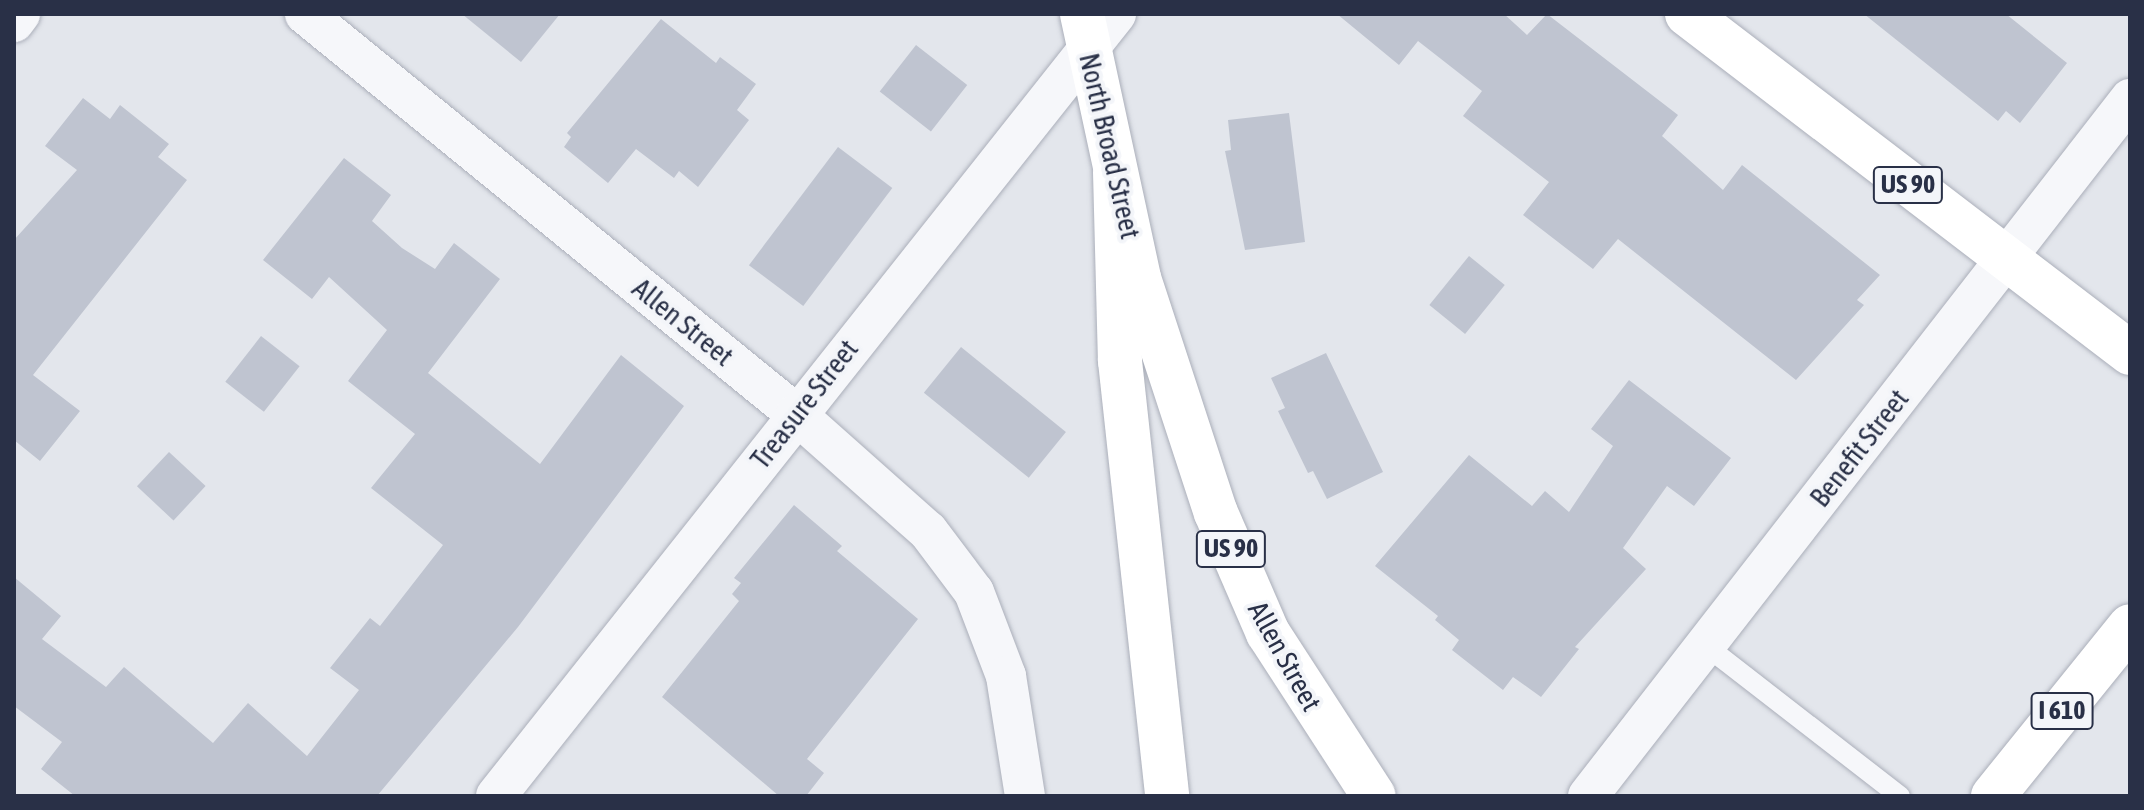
<!DOCTYPE html>
<style>
body{margin:0}
#map{position:relative;width:2144px;height:810px;overflow:hidden;background:#e3e6ec;font-family:"Asap Condensed",sans-serif}
div>[style]{position:absolute}
.building>*{inset:0;background:#bfc4d0;transform-origin:0 0}
.roads{filter:drop-shadow(0 0 2px #abafba) drop-shadow(0 0 2px #abafba)}
.service>*{height:20px;margin:-10px;padding:0 10px;transform-origin:10px;border-radius:10px;background:#f6f7fa}
.minor>*{height:40px;margin:-20px;padding:0 20px;transform-origin:20px;border-radius:20px;background:#f6f7fa}
.primary>*{height:44px;margin:-22px;padding:0 22px;transform-origin:22px;border-radius:22px;background:#fff}
.motorway>*{height:44px;margin:-22px;padding:0 22px;transform-origin:22px;border-radius:22px;background:#fff}
span{translate:-50% -50%;white-space:nowrap;text-align:center;line-height:1.15;-webkit-text-stroke:8px #f3f5f9;paint-order:stroke}
.shield-label span{padding:2px 6px;background:#f3f5f9;border:2px solid;border-radius:6px;-webkit-text-stroke-width:0}
.shield-label{font-size:26px;color:#293047;font-weight:700}
.street-label{font-size:28px;color:#293047}
.frame{position:absolute;inset:0;border:16px solid #293047;pointer-events:none}
</style>
<div id="map">
<div class="building">
<div style="clip-path:polygon(462px 14px,560px 14px,521px 62px)"></div>
<div style="clip-path:polygon(1337px 14px,1504px 14px,1527px 35px,1547px 14px,1678px 115px,1662px 136px,1723px 190px,1742px 165px,1880px 275px,1857px 300px,1864px 305px,1796px 380px,1618px 239px,1593px 269px,1523px 215px,1549px 182px,1463px 116px,1482px 91px,1418px 41px,1399px 65px)"></div>
<div style="clip-path:polygon(1864px 14px,2006px 14px,2067px 63px,2020px 123px,2006px 111px,1998px 121px)"></div>
<div style="clip-path:polygon(661px 19px,716px 63px,720px 57px,756px 84px,737px 110px,749px 120px,698px 187px,679px 171px,674px 178px,636px 149px,608px 183px,564px 147px,571px 137px,567px 133px)"></div>
<div style="left:916px;top:45px;width:65px;height:59px;rotate:38deg"></div>
<div style="clip-path:polygon(83px 98px,110px 119px,120px 105px,169px 144px,158px 157px,187px 180px,33px 375px,80px 411px,40px 461px,14px 440px,14px 240px,77px 170px,45px 146px)"></div>
<div style="clip-path:polygon(1289px 113px,1305px 242px,1245px 250px,1225px 151px,1231px 150px,1228px 120px)"></div>
<div style="left:838px;top:147px;width:68px;height:148px;rotate:37deg"></div>
<div style="clip-path:polygon(344px 158px,391px 195px,372px 221px,402px 248px,435px 269px,454px 243px,500px 279px,428px 373px,540px 464px,621px 355px,684px 406px,518px 627px,377px 796px,75px 796px,41px 769px,62px 742px,14px 706px,14px 577px,61px 616px,42px 639px,106px 687px,124px 667px,213px 743px,248px 703px,307px 756px,359px 690px,330px 668px,370px 618px,380px 626px,443px 545px,371px 488px,415px 434px,348px 381px,387px 330px,329px 277px,312px 299px,263px 260px)"></div>
<div style="left:1469px;top:256px;width:46px;height:63px;rotate:39deg"></div>
<div style="left:261px;top:336px;width:49px;height:58px;rotate:38deg"></div>
<div style="left:961px;top:347px;width:135px;height:59px;rotate:39deg"></div>
<div style="clip-path:polygon(1326px 353px,1383px 472px,1327px 499px,1313px 471px,1308px 473px,1278px 411px,1285px 408px,1271px 378px)"></div>
<div style="clip-path:polygon(1629px 380px,1731px 458px,1694px 506px,1667px 486px,1623px 548px,1646px 569px,1575px 647px,1579px 649px,1541px 697px,1513px 677px,1503px 690px,1452px 650px,1459px 640px,1435px 620px,1438px 616px,1375px 566px,1469px 455px,1532px 506px,1545px 491px,1569px 512px,1613px 446px,1591px 429px)"></div>
<div style="left:169px;top:452px;width:50px;height:47px;rotate:43deg"></div>
<div style="clip-path:polygon(794px 505px,842px 546px,837px 551px,918px 619px,807px 759px,824px 773px,806px 796px,779px 796px,662px 697px,739px 601px,732px 594px,741px 583px,734px 578px)"></div>
</div>
<div class="roads">
<div class="service">
<div style="left:1705px;top:645px;width:247px;rotate:37.8deg"></div>
</div>
<div class="minor">
<div style="left:305px;top:14px;width:633px;rotate:39.17deg"></div>
<div style="left:796px;top:414px;width:176px;rotate:41.6deg"></div>
<div style="left:928px;top:531px;width:76px;rotate:53deg"></div>
<div style="left:974px;top:592px;width:90px;rotate:69.1deg"></div>
<div style="left:1006px;top:676px;width:121px;rotate:81deg"></div>
<div style="left:14px;top:22px;width:10px;rotate:-53deg"></div>
<div style="left:496px;top:796px;width:998px;rotate:-51.59deg"></div>
<div style="left:1588px;top:796px;width:883px;rotate:-52.13deg"></div>
</div>
<div class="primary">
<div style="left:1082px;top:14px;width:270px;rotate:77.8deg"></div>
<div style="left:1139px;top:278px;width:247px;rotate:71.9deg"></div>
<div style="left:1216px;top:513px;width:131px;rotate:66.6deg"></div>
<div style="left:1268px;top:633px;width:194px;rotate:57deg"></div>
<div style="left:1687px;top:14px;width:558px;rotate:37.42deg"></div>
</div>
<div class="motorway">
<div style="left:1115px;top:172px;width:189px;rotate:88.5deg"></div>
<div style="left:1120px;top:361px;width:438px;rotate:83.8deg"></div>
<div style="left:1993px;top:796px;width:218px;rotate:-51.1deg"></div>
</div>
</div>
<div class="shield-label">
<span style="left:1908px;top:185px">US 90</span>
<span style="left:1231px;top:549px">US 90</span>
<span style="left:2062px;top:711px">I 610</span>
</div>
<div class="street-label">
<span style="left:1110px;top:146px;rotate:77deg">North Broad Street</span>
<span style="left:683px;top:322px;rotate:39deg">Allen Street</span>
<span style="left:804px;top:404px;rotate:-52deg">Treasure Street</span>
<span style="left:1859px;top:448px;rotate:-52deg">Benefit Street</span>
<span style="left:1285px;top:656px;rotate:61deg">Allen Street</span>
</div>
<div class="frame"></div>
</div>
